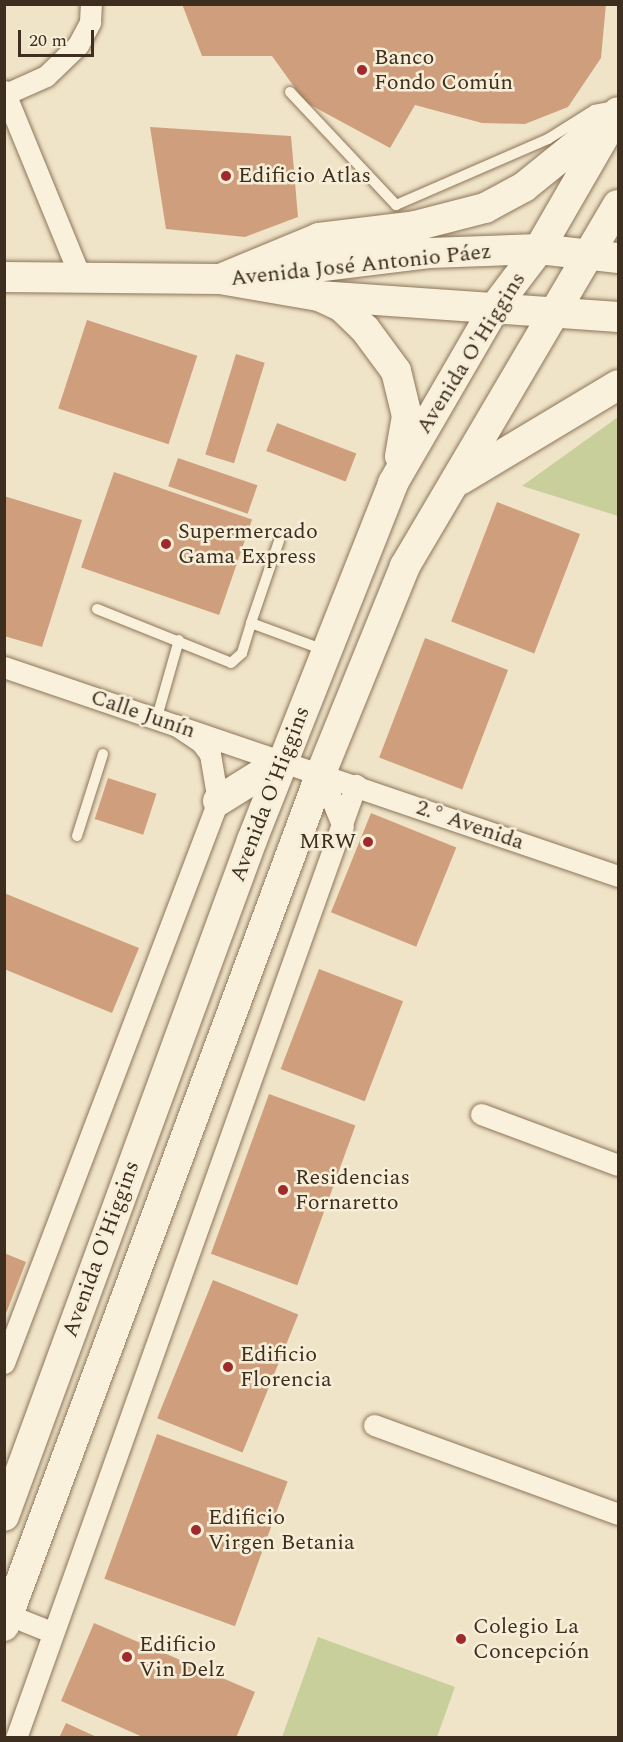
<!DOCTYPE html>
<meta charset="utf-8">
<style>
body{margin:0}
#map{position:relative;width:623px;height:1742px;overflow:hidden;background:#f0e4c8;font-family:Spectral,serif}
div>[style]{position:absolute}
.green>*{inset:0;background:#c9cf9b}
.building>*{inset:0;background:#cf9f7d;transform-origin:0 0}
.roads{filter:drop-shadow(0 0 2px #8d765c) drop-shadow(0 0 2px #8d765c)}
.lane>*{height:10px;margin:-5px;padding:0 5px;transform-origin:5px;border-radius:5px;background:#faf1dc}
.street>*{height:21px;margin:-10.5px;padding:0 10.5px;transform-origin:10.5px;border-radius:10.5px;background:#faf1dc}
.secondary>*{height:30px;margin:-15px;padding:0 15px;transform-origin:15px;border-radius:15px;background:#faf1dc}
.dots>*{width:16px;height:16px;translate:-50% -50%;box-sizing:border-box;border:3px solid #f7eed8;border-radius:50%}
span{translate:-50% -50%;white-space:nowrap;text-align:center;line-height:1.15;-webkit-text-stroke:5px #f7eed8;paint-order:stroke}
.poi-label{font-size:22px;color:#3d2e20}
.left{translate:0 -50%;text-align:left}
.right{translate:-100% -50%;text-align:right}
.street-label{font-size:22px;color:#3d2e20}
.frame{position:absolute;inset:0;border:6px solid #3d2e20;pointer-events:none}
.scale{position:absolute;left:18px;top:30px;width:76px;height:27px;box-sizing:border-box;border:3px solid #3d2e20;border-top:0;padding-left:8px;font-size:18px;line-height:21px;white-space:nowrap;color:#3d2e20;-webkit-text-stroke:4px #f7eed8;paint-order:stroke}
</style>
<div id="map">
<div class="green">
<div style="clip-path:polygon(618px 417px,618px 516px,522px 486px)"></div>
<div style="clip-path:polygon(318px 1637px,455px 1687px,437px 1737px,282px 1737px)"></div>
</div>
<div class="building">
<div style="clip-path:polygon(182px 4px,606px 4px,601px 58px,568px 107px,525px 124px,482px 123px,415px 105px,390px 148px,305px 102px,272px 56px,202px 56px)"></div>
<div style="clip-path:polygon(150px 127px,291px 136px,298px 217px,245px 237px,166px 229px)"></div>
<div style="left:87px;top:320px;width:116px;height:93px;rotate:18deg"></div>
<div style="left:236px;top:354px;width:30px;height:105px;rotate:17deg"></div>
<div style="left:277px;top:423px;width:85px;height:30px;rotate:21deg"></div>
<div style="left:178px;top:458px;width:84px;height:30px;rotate:19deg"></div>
<div style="left:114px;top:472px;width:146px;height:101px;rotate:19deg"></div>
<div style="clip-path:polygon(4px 496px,82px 520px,42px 647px,4px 636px)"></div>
<div style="left:497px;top:502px;width:89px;height:128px;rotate:21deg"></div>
<div style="left:425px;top:638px;width:89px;height:128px;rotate:21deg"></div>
<div style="left:108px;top:778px;width:51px;height:43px;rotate:18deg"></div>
<div style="left:371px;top:813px;width:92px;height:107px;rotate:22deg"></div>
<div style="clip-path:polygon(4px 893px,139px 948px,112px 1013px,4px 969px)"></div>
<div style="left:319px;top:969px;width:90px;height:107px;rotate:21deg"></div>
<div style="left:269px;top:1094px;width:92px;height:170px;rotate:20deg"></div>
<div style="clip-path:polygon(4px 1253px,26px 1262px,5px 1316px,4px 1316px)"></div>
<div style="left:213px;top:1280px;width:92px;height:149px;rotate:22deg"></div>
<div style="left:157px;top:1434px;width:139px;height:154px;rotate:20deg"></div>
<div style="clip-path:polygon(94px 1623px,255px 1692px,236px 1738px,145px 1738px,61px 1701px)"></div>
<div style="clip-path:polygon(66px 1723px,99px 1738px,59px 1738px)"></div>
</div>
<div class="roads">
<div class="lane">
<div style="left:290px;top:92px;width:155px;rotate:46.8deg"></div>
<div style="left:396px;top:205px;width:166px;rotate:-23.5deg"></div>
<div style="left:548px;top:139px;width:54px;rotate:-32.2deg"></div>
<div style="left:594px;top:110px;width:15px;rotate:-11deg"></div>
<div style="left:279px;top:541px;width:87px;rotate:108.9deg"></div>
<div style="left:251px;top:623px;width:78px;rotate:20.3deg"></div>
<div style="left:97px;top:609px;width:144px;rotate:21.9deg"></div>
<div style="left:231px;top:663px;width:15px;rotate:-42deg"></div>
<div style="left:242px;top:653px;width:31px;rotate:-73deg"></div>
<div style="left:157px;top:717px;width:80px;rotate:-74.1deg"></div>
<div style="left:77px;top:836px;width:86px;rotate:-72.4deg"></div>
</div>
<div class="street">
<div style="left:4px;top:91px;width:200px;rotate:67.7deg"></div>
<div style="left:8px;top:93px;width:42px;rotate:-24.1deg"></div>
<div style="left:46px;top:76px;width:45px;rotate:-44.1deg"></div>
<div style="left:78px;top:45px;width:26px;rotate:-62deg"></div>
<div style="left:90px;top:22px;width:18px;rotate:-87deg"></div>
<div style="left:4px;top:667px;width:649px;rotate:18.8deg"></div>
<div style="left:321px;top:773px;width:58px;rotate:67.8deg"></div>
<div style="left:481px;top:1114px;width:146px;rotate:20.4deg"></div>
<div style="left:4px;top:1363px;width:601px;rotate:-69.15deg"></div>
<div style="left:218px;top:801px;width:48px;rotate:-99.7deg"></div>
<div style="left:210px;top:754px;width:15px;rotate:-127deg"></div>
<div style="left:201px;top:742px;width:30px;rotate:-146deg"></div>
<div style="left:374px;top:1425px;width:260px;rotate:20deg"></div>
<div style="left:4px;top:1613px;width:51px;rotate:22deg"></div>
<div style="left:16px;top:1738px;width:1012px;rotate:-70.37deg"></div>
</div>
<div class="secondary">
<div style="left:258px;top:274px;width:172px;rotate:-7deg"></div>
<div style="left:429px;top:253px;width:110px;rotate:-2.1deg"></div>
<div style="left:539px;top:249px;width:80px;rotate:6.5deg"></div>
<div style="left:4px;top:277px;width:216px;rotate:0.5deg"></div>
<div style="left:220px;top:279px;width:100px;rotate:9.7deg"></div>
<div style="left:319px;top:296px;width:300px;rotate:4deg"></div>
<div style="left:220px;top:279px;width:107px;rotate:-22.5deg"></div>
<div style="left:319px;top:238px;width:97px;rotate:-7.1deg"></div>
<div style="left:415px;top:226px;width:72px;rotate:-14.4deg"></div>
<div style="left:485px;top:208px;width:44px;rotate:-28.3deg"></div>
<div style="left:524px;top:187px;width:102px;rotate:-39deg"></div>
<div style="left:321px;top:297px;width:23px;rotate:25deg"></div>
<div style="left:342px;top:307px;width:32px;rotate:44deg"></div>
<div style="left:365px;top:329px;width:52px;rotate:53.6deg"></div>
<div style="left:396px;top:371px;width:46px;rotate:76.3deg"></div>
<div style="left:407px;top:416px;width:41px;rotate:99.9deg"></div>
<div style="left:460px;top:480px;width:184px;rotate:-31deg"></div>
<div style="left:218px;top:801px;width:75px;rotate:-32deg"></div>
<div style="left:4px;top:1516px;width:720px;rotate:-69.85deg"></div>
<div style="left:252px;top:840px;width:384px;rotate:-68.4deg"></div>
<div style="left:393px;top:483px;width:203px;rotate:-59.9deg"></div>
<div style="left:495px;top:307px;width:73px;rotate:-52.8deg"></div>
<div style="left:539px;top:249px;width:158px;rotate:-60deg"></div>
<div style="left:4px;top:1626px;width:910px;rotate:-69.61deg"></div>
<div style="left:321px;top:773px;width:223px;rotate:-67.9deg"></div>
<div style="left:405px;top:566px;width:419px;rotate:-59.5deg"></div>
</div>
</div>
<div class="dots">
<div style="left:362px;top:70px;background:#9e2a2b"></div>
<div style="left:226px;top:176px;background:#9e2a2b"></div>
<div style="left:166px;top:544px;background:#9e2a2b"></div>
<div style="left:368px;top:842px;background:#9e2a2b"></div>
<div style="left:283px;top:1190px;background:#9e2a2b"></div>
<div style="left:228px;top:1367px;background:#9e2a2b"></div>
<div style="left:196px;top:1530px;background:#9e2a2b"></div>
<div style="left:461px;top:1639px;background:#9e2a2b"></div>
<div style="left:127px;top:1657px;background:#9e2a2b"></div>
</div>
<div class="poi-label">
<span class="left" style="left:374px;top:70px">Banco<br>Fondo Común</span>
<span class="left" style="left:238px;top:176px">Edificio Atlas</span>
<span class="left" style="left:178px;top:544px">Supermercado<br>Gama Express</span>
<span class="right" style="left:356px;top:842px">MRW</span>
<span class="left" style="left:295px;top:1190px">Residencias<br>Fornaretto</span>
<span class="left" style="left:240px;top:1367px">Edificio<br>Florencia</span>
<span class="left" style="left:208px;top:1530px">Edificio<br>Virgen Betania</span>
<span class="left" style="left:473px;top:1639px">Colegio La<br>Concepción</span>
<span class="left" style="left:139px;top:1657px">Edificio<br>Vin Delz</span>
</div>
<div class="street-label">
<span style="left:361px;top:265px;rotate:-6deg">Avenida José Antonio Páez</span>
<span style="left:471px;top:353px;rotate:-58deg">Avenida O'Higgins</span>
<span style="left:143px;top:714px;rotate:19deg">Calle Junín</span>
<span style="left:270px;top:794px;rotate:-69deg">Avenida O'Higgins</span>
<span style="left:470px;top:825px;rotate:19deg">2.° Avenida</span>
<span style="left:101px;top:1249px;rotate:-70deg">Avenida O'Higgins</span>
</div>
<div class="frame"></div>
<div class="scale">20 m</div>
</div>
